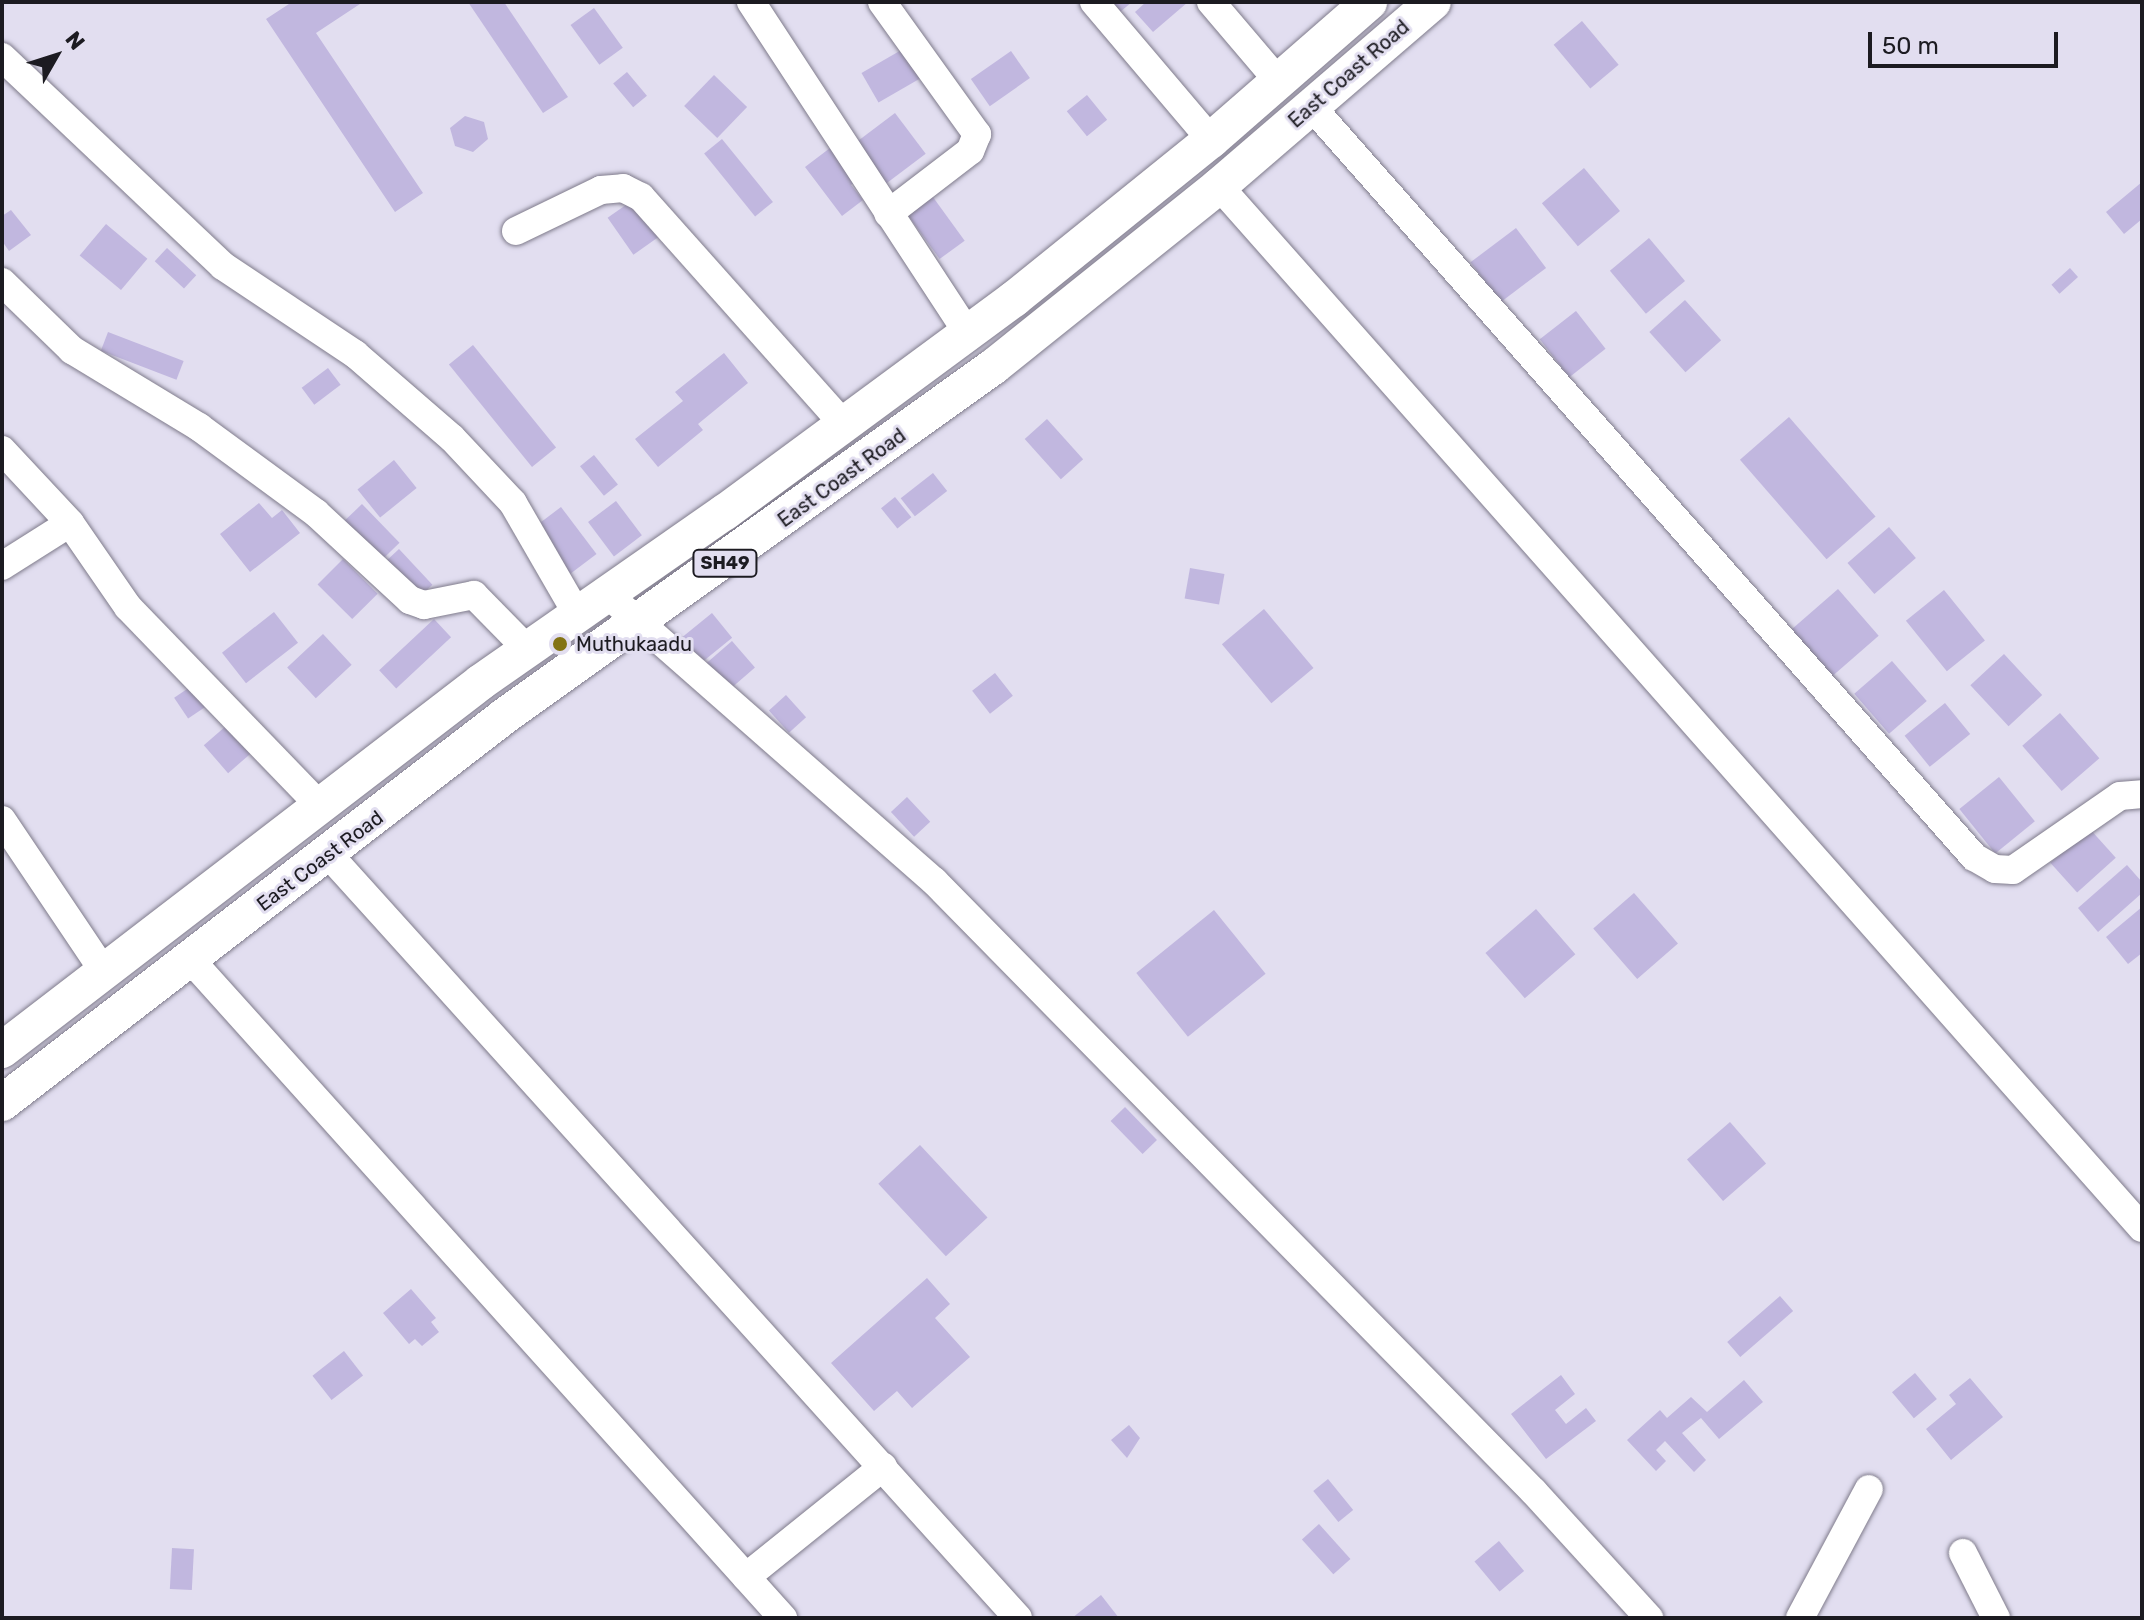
<!DOCTYPE html>
<style>
body{margin:0}
#map{position:relative;width:2144px;height:1620px;overflow:hidden;background:#e2def0;font-family:Rubik,sans-serif}
div>[style]{position:absolute}
.building>*{inset:0;background:#c1b7df;transform-origin:0 0}
.roads{filter:drop-shadow(0 0 2px #7f7b8b) drop-shadow(0 0 2px #7f7b8b)}
.minor>*{height:28px;margin:-14px;padding:0 14px;transform-origin:14px;border-radius:14px;background:#fff}
.major>*{height:36px;margin:-18px;padding:0 18px;transform-origin:18px;border-radius:18px;background:#fff}
.dots>*{width:22px;height:22px;translate:-50% -50%;box-sizing:border-box;border:4px solid #e2def0;border-radius:50%}
span{translate:-50% -50%;white-space:nowrap;text-align:center;line-height:1.15;-webkit-text-stroke:6px #e2def0;paint-order:stroke}
.shield-label span{padding:2px 6px;background:#e2def0;border:2px solid;border-radius:6px;-webkit-text-stroke-width:0}
.shield-label{font-size:18px;color:#1c1b21;font-weight:700}
.street-label{font-size:20px;color:#1c1b21}
.poi-label{font-size:20px;color:#1c1b21}
.left{translate:0 -50%;text-align:left}
.frame{position:absolute;inset:0;border:4px solid #1c1b21;pointer-events:none}
.north{position:absolute;left:16px;top:16px;width:80px;height:80px;-webkit-text-stroke:6px #e2def0;paint-order:stroke;rotate:51deg;font-size:22px;font-weight:700;line-height:32px;text-align:center;color:#1c1b21}
.north::after{content:'';display:block;margin:auto;width:28px;height:36px;background:#1c1b21;clip-path:polygon(50% 0,100% 100%,50% 72%,0 100%)}
.scale{position:absolute;left:1868px;top:32px;width:190px;height:36px;box-sizing:border-box;border:4px solid #1c1b21;border-top:0;padding-left:10px;font-size:24px;line-height:28px;white-space:nowrap;color:#1c1b21;-webkit-text-stroke:6px #e2def0;paint-order:stroke}
</style>
<div id="map">
<div class="building">
<div style="clip-path:polygon(292px 2px,363px 2px,316px 33px,423px 193px,395px 212px,266px 19px)"></div>
<div style="clip-path:polygon(468px 2px,504px 2px,568px 97px,543px 113px)"></div>
<div style="clip-path:polygon(1112px 2px,1132px 2px,1120px 12px)"></div>
<div style="clip-path:polygon(1146px 2px,1188px 2px,1153px 32px,1135px 12px)"></div>
<div style="left:594px;top:8px;width:49px;height:29px;rotate:54deg"></div>
<div style="left:1582px;top:21px;width:57px;height:37px;rotate:50deg"></div>
<div style="left:910px;top:45px;width:34px;height:56px;rotate:60deg"></div>
<div style="left:1011px;top:51px;width:33px;height:49px;rotate:55deg"></div>
<div style="left:627px;top:72px;width:31px;height:18px;rotate:50deg"></div>
<div style="left:714px;top:75px;width:46px;height:43px;rotate:44deg"></div>
<div style="left:1087px;top:95px;width:32px;height:26px;rotate:51deg"></div>
<div style="left:895px;top:113px;width:51px;height:49px;rotate:53deg"></div>
<div style="clip-path:polygon(465px 116px,484px 122px,488px 139px,473px 152px,455px 146px,450px 128px)"></div>
<div style="left:722px;top:139px;width:81px;height:23px;rotate:51deg"></div>
<div style="clip-path:polygon(834px 145px,860px 178px,851px 185px,863px 200px,842px 216px,805px 167px)"></div>
<div style="left:1584px;top:168px;width:56px;height:55px;rotate:50deg"></div>
<div style="clip-path:polygon(2142px 182px,2142px 219px,2124px 234px,2106px 212px)"></div>
<div style="left:930px;top:193px;width:59px;height:31px;rotate:54deg"></div>
<div style="left:633px;top:200px;width:45px;height:31px;rotate:55deg"></div>
<div style="clip-path:polygon(11px 210px,31px 235px,9px 251px,2px 241px,2px 216px)"></div>
<div style="left:106px;top:224px;width:54px;height:41px;rotate:40deg"></div>
<div style="left:1516px;top:228px;width:50px;height:57px;rotate:53deg"></div>
<div style="left:1649px;top:238px;width:56px;height:51px;rotate:50deg"></div>
<div style="left:167px;top:248px;width:40px;height:18px;rotate:43deg"></div>
<div style="left:2070px;top:268px;width:12px;height:25px;rotate:48deg"></div>
<div style="left:1685px;top:300px;width:54px;height:48px;rotate:48deg"></div>
<div style="left:1576px;top:311px;width:48px;height:46px;rotate:52deg"></div>
<div style="left:108px;top:332px;width:81px;height:20px;rotate:21deg"></div>
<div style="left:473px;top:345px;width:132px;height:31px;rotate:51deg"></div>
<div style="clip-path:polygon(724px 353px,748px 383px,698px 424px,703px 430px,658px 467px,635px 439px,683px 401px,675px 392px)"></div>
<div style="left:328px;top:368px;width:21px;height:33px;rotate:53deg"></div>
<div style="left:1789px;top:417px;width:132px;height:65px;rotate:49deg"></div>
<div style="left:1047px;top:419px;width:54px;height:30px;rotate:48deg"></div>
<div style="left:594px;top:455px;width:38px;height:18px;rotate:51deg"></div>
<div style="left:394px;top:460px;width:36px;height:47px;rotate:51deg"></div>
<div style="left:933px;top:473px;width:23px;height:41px;rotate:52deg"></div>
<div style="left:895px;top:497px;width:26px;height:18px;rotate:51deg"></div>
<div style="left:616px;top:501px;width:43px;height:35px;rotate:53deg"></div>
<div style="clip-path:polygon(259px 503px,272px 518px,282px 510px,300px 533px,250px 572px,220px 534px)"></div>
<div style="left:362px;top:504px;width:54px;height:25px;rotate:46deg"></div>
<div style="left:561px;top:507px;width:59px;height:34px;rotate:53deg"></div>
<div style="left:1889px;top:527px;width:41px;height:55px;rotate:49deg"></div>
<div style="left:399px;top:549px;width:49px;height:22px;rotate:47deg"></div>
<div style="left:343px;top:559px;width:49px;height:36px;rotate:45deg"></div>
<div style="left:1190px;top:568px;width:35px;height:31px;rotate:10deg"></div>
<div style="left:1838px;top:589px;width:62px;height:62px;rotate:49deg"></div>
<div style="left:1944px;top:590px;width:65px;height:49px;rotate:51deg"></div>
<div style="left:1264px;top:609px;width:77px;height:55px;rotate:50deg"></div>
<div style="left:274px;top:612px;width:39px;height:66px;rotate:52deg"></div>
<div style="left:712px;top:613px;width:32px;height:40px;rotate:51deg"></div>
<div style="left:434px;top:619px;width:25px;height:75px;rotate:47deg"></div>
<div style="left:323px;top:634px;width:42px;height:49px;rotate:47deg"></div>
<div style="left:732px;top:641px;width:35px;height:37px;rotate:49deg"></div>
<div style="left:2004px;top:654px;width:56px;height:46px;rotate:47deg"></div>
<div style="left:1892px;top:661px;width:53px;height:50px;rotate:49deg"></div>
<div style="left:995px;top:673px;width:29px;height:29px;rotate:52deg"></div>
<div style="left:199px;top:681px;width:25px;height:30px;rotate:56deg"></div>
<div style="left:786px;top:695px;width:30px;height:23px;rotate:48deg"></div>
<div style="left:1945px;top:703px;width:40px;height:52px;rotate:51deg"></div>
<div style="left:2060px;top:713px;width:60px;height:50px;rotate:49deg"></div>
<div style="left:234px;top:719px;width:37px;height:40px;rotate:49deg"></div>
<div style="left:1999px;top:777px;width:57px;height:51px;rotate:51deg"></div>
<div style="left:907px;top:797px;width:34px;height:22px;rotate:47deg"></div>
<div style="left:2089px;top:828px;width:40px;height:52px;rotate:48deg"></div>
<div style="clip-path:polygon(2127px 865px,2142px 882px,2142px 893px,2098px 932px,2078px 908px)"></div>
<div style="left:1634px;top:893px;width:67px;height:54px;rotate:49deg"></div>
<div style="clip-path:polygon(2142px 907px,2142px 953px,2128px 964px,2106px 937px)"></div>
<div style="left:1536px;top:909px;width:60px;height:67px;rotate:49deg"></div>
<div style="left:1214px;top:910px;width:82px;height:100px;rotate:51deg"></div>
<div style="left:1125px;top:1107px;width:46px;height:20px;rotate:46deg"></div>
<div style="left:1730px;top:1122px;width:55px;height:57px;rotate:49deg"></div>
<div style="left:920px;top:1145px;width:99px;height:57px;rotate:47deg"></div>
<div style="clip-path:polygon(927px 1278px,950px 1304px,935px 1318px,970px 1357px,912px 1408px,897px 1391px,874px 1411px,831px 1363px)"></div>
<div style="clip-path:polygon(411px 1289px,436px 1318px,431px 1322px,439px 1332px,422px 1346px,415px 1339px,409px 1344px,383px 1313px)"></div>
<div style="left:1780px;top:1296px;width:20px;height:70px;rotate:49deg"></div>
<div style="left:344px;top:1351px;width:31px;height:40px;rotate:52deg"></div>
<div style="left:1915px;top:1373px;width:34px;height:30px;rotate:50deg"></div>
<div style="clip-path:polygon(1561px 1375px,1575px 1394px,1555px 1410px,1566px 1424px,1586px 1408px,1596px 1421px,1546px 1459px,1511px 1414px)"></div>
<div style="clip-path:polygon(1970px 1378px,2003px 1417px,1951px 1460px,1926px 1429px,1956px 1404px,1949px 1395px)"></div>
<div style="clip-path:polygon(1744px 1380px,1763px 1402px,1719px 1439px,1701px 1418px,1682px 1433px,1706px 1460px,1694px 1472px,1665px 1441px,1656px 1450px,1666px 1461px,1656px 1471px,1627px 1440px,1660px 1410px,1667px 1418px,1691px 1397px,1707px 1412px)"></div>
<div style="clip-path:polygon(1129px 1425px,1140px 1438px,1127px 1458px,1111px 1440px)"></div>
<div style="left:1328px;top:1479px;width:40px;height:19px;rotate:51deg"></div>
<div style="left:1319px;top:1524px;width:47px;height:23px;rotate:48deg"></div>
<div style="left:1499px;top:1541px;width:39px;height:32px;rotate:50deg"></div>
<div style="left:172px;top:1548px;width:22px;height:41px;rotate:3deg"></div>
<div style="clip-path:polygon(1101px 1595px,1119px 1618px,1072px 1618px)"></div>
</div>
<div class="roads">
<div class="minor">
<div style="left:751px;top:2px;width:396px;rotate:56.8deg"></div>
<div style="left:882px;top:2px;width:163px;rotate:54.3deg"></div>
<div style="left:977px;top:134px;width:18px;rotate:112deg"></div>
<div style="left:970px;top:151px;width:103px;rotate:142.5deg"></div>
<div style="left:1094px;top:2px;width:181px;rotate:49.7deg"></div>
<div style="left:1211px;top:2px;width:105px;rotate:49.6deg"></div>
<div style="left:2px;top:57px;width:304px;rotate:43.4deg"></div>
<div style="left:223px;top:266px;width:159px;rotate:33.7deg"></div>
<div style="left:355px;top:354px;width:128px;rotate:40.9deg"></div>
<div style="left:452px;top:438px;width:89px;rotate:46.8deg"></div>
<div style="left:513px;top:503px;width:126px;rotate:60deg"></div>
<div style="left:1311px;top:106px;width:1002px;rotate:48.56deg"></div>
<div style="left:1974px;top:857px;width:24px;rotate:30deg"></div>
<div style="left:1995px;top:869px;width:18px;rotate:3deg"></div>
<div style="left:2013px;top:870px;width:130px;rotate:-34.7deg"></div>
<div style="left:2120px;top:796px;width:22px;rotate:-5deg"></div>
<div style="left:1219px;top:186px;width:1392px;rotate:48.47deg"></div>
<div style="left:516px;top:231px;width:94px;rotate:-25.8deg"></div>
<div style="left:601px;top:190px;width:22px;rotate:-5deg"></div>
<div style="left:623px;top:188px;width:20px;rotate:27deg"></div>
<div style="left:641px;top:197px;width:305px;rotate:48.3deg"></div>
<div style="left:2px;top:282px;width:98px;rotate:44.2deg"></div>
<div style="left:72px;top:350px;width:149px;rotate:31.2deg"></div>
<div style="left:199px;top:427px;width:145px;rotate:36.3deg"></div>
<div style="left:316px;top:513px;width:128px;rotate:42.8deg"></div>
<div style="left:410px;top:600px;width:15px;rotate:20deg"></div>
<div style="left:424px;top:605px;width:51px;rotate:-11.3deg"></div>
<div style="left:474px;top:595px;width:76px;rotate:45.5deg"></div>
<div style="left:2px;top:450px;width:100px;rotate:47deg"></div>
<div style="left:70px;top:523px;width:102px;rotate:55.4deg"></div>
<div style="left:128px;top:607px;width:279px;rotate:46deg"></div>
<div style="left:2px;top:566px;width:80px;rotate:-32.3deg"></div>
<div style="left:607px;top:594px;width:435px;rotate:41.3deg"></div>
<div style="left:934px;top:881px;width:856px;rotate:45.52deg"></div>
<div style="left:1534px;top:1492px;width:171px;rotate:47.6deg"></div>
<div style="left:2px;top:820px;width:184px;rotate:56.1deg"></div>
<div style="left:329px;top:855px;width:1028px;rotate:47.92deg"></div>
<div style="left:190px;top:959px;width:887px;rotate:48.02deg"></div>
<div style="left:1963px;top:1553px;width:73px;rotate:63.1deg"></div>
<div style="left:746px;top:1577px;width:176px;rotate:-38.8deg"></div>
<div style="left:1800px;top:1618px;width:146px;rotate:-61.9deg"></div>
</div>
<div class="major">
<div style="left:2px;top:1050px;width:604px;rotate:-37.53deg"></div>
<div style="left:481px;top:682px;width:297px;rotate:-34.9deg"></div>
<div style="left:725px;top:512px;width:359px;rotate:-36.4deg"></div>
<div style="left:1014px;top:299px;width:253px;rotate:-38.9deg"></div>
<div style="left:1211px;top:140px;width:210px;rotate:-41.1deg"></div>
<div style="left:2px;top:1103px;width:636px;rotate:-37.59deg"></div>
<div style="left:506px;top:715px;width:599px;rotate:-35.55deg"></div>
<div style="left:993px;top:367px;width:290px;rotate:-38.7deg"></div>
<div style="left:1219px;top:186px;width:282px;rotate:-40.7deg"></div>
</div>
</div>
<div class="dots">
<div style="left:560px;top:644px;background:#837314"></div>
</div>
<div class="shield-label">
<span style="left:725px;top:563px">SH49</span>
</div>
<div class="street-label">
<span style="left:1349px;top:74px;rotate:-41deg">East Coast Road</span>
<span style="left:842px;top:478px;rotate:-36deg">East Coast Road</span>
<span style="left:320px;top:861px;rotate:-37deg">East Coast Road</span>
</div>
<div class="poi-label">
<span class="left" style="left:576px;top:644px">Muthukaadu</span>
</div>
<div class="frame"></div>
<div class="north">N</div>
<div class="scale">50 m</div>
</div>
